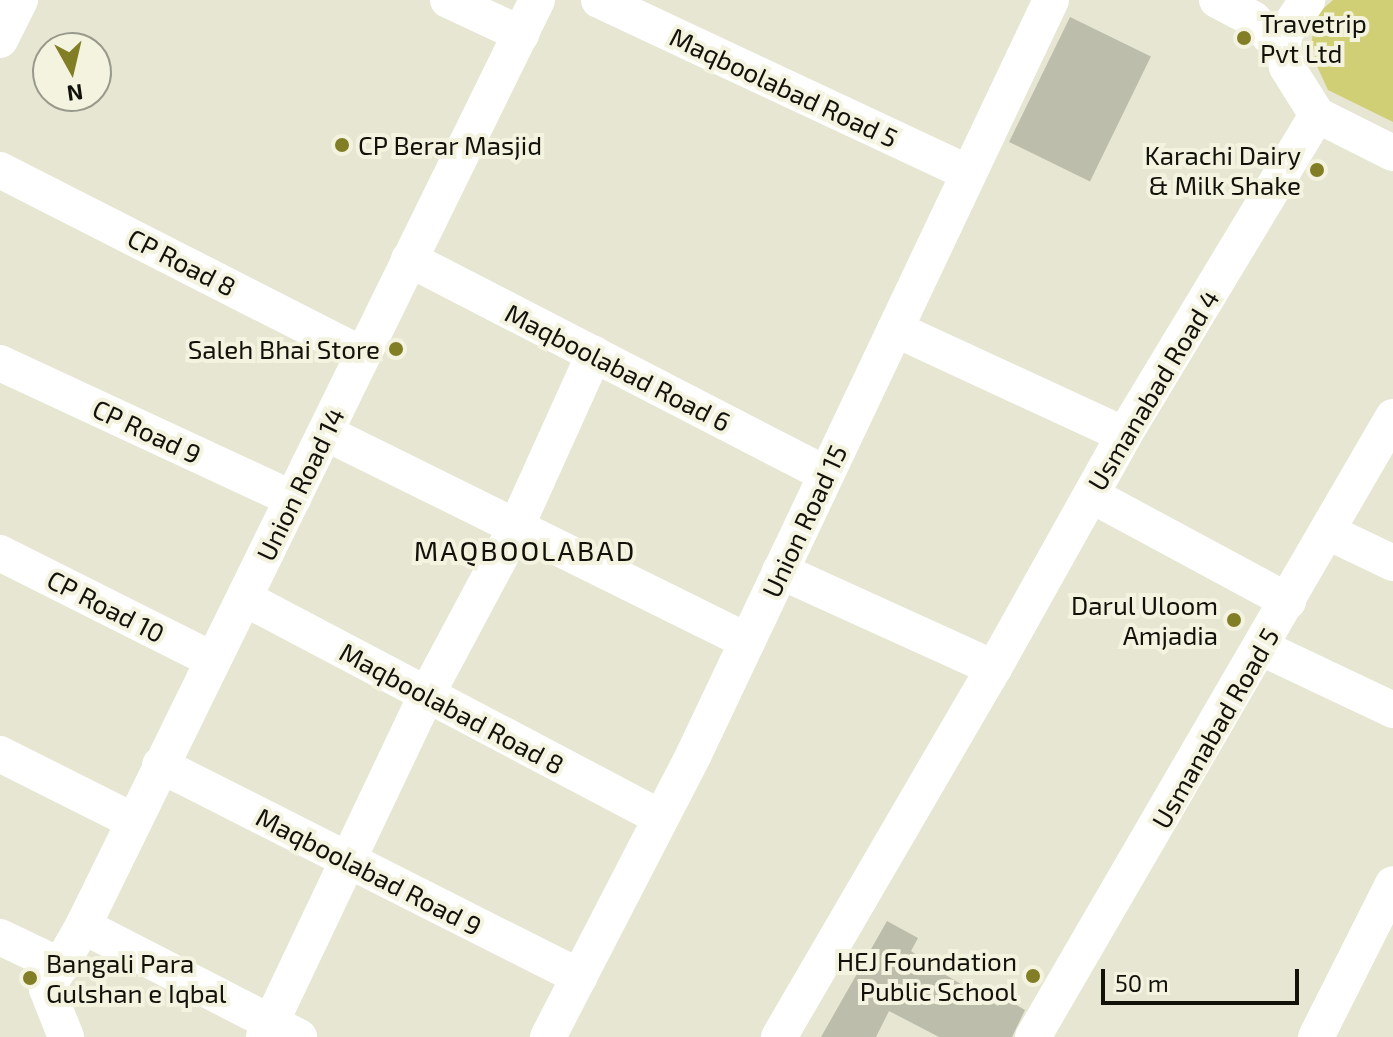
<!DOCTYPE html>
<style>
body{margin:0}
#map{position:relative;width:1393px;height:1037px;overflow:hidden;background:#e6e6d3;font-family:"Exo 2",sans-serif}
div>[style]{position:absolute}
.green>*{inset:0;background:#d1cf76}
.building>*{inset:0;background:#bdbdab;transform-origin:0 0}
.minor>*{height:36px;margin:-18px;padding:0 18px;transform-origin:18px;border-radius:18px;background:#fff}
.dots>*{width:22px;height:22px;translate:-50% -50%;box-sizing:border-box;border:4px solid #f3f3e0;border-radius:50%}
span{translate:-50% -50%;white-space:nowrap;text-align:center;line-height:1.15;-webkit-text-stroke:8px #f3f3e0;paint-order:stroke}
.poi-label{font-size:26px;color:#12120b}
.left{translate:0 -50%;text-align:left}
.right{translate:-100% -50%;text-align:right}
.street-label{font-size:26px;color:#12120b}
.neighbourhood-label{font-size:28px;color:#12120b;letter-spacing:2px}
.north{position:absolute;left:32px;top:32px;width:80px;height:80px;box-sizing:border-box;background:#f3f3e0;border:2px solid #99998b;border-radius:50%;rotate:172deg;font-size:22px;font-weight:700;line-height:32px;text-align:center;color:#12120b}
.north::after{content:'';display:block;margin:auto;width:28px;height:36px;background:#817e26;clip-path:polygon(50% 0,100% 100%,50% 72%,0 100%)}
.scale{position:absolute;left:1101px;top:969px;width:198px;height:36px;box-sizing:border-box;border:4px solid #12120b;border-top:0;padding-left:10px;font-size:24px;line-height:28px;white-space:nowrap;color:#12120b;-webkit-text-stroke:6px #f3f3e0;paint-order:stroke}
</style>
<div id="map">
<div class="green">
<div style="clip-path:polygon(1333px 0,1393px 0,1393px 122px,1328px 90px,1316px 64px,1312px 40px,1315px 16px)"></div>
</div>
<div class="building">
<div style="left:1070px;top:17px;width:90px;height:139px;rotate:26deg"></div>
<div style="clip-path:polygon(887px 921px,918px 938px,911px 951px,918px 956px,917px 958px,998px 1006px,1003px 997px,1025px 1010px,1012px 1037px,939px 1037px,889px 1011px,876px 1037px,821px 1037px)"></div>
</div>
<div class="minor">
<div style="left:448px;top:0;width:81px;rotate:25deg"></div>
<div style="left:599px;top:0;width:408px;rotate:25.1deg"></div>
<div style="left:1217px;top:0;width:41px;rotate:27.8deg"></div>
<div style="left:1253px;top:19px;width:42px;rotate:46deg"></div>
<div style="left:1282px;top:49px;width:19px;rotate:74deg"></div>
<div style="left:1287px;top:67px;width:57px;rotate:58deg"></div>
<div style="left:1317px;top:115px;width:85px;rotate:26.6deg"></div>
<div style="left:0;top:40px;width:45px;rotate:-63.4deg"></div>
<div style="left:1282px;top:49px;width:16px;rotate:-79deg"></div>
<div style="left:1285px;top:33px;width:40px;rotate:-56deg"></div>
<div style="left:0;top:170px;width:407px;rotate:27deg"></div>
<div style="left:409px;top:259px;width:469px;rotate:27.3deg"></div>
<div style="left:895px;top:329px;width:252px;rotate:24.8deg"></div>
<div style="left:0;top:363px;width:323px;rotate:24.9deg"></div>
<div style="left:326px;top:433px;width:470px;rotate:26.3deg"></div>
<div style="left:1091px;top:495px;width:224px;rotate:28.3deg"></div>
<div style="left:1328px;top:532px;width:72px;rotate:25.5deg"></div>
<div style="left:0;top:553px;width:238px;rotate:26.7deg"></div>
<div style="left:780px;top:571px;width:235px;rotate:24.4deg"></div>
<div style="left:244px;top:598px;width:471px;rotate:27.8deg"></div>
<div style="left:1262px;top:648px;width:145px;rotate:25.3deg"></div>
<div style="left:0;top:754px;width:149px;rotate:26.7deg"></div>
<div style="left:160px;top:765px;width:470px;rotate:26.8deg"></div>
<div style="left:83px;top:926px;width:243px;rotate:27.2deg"></div>
<div style="left:0;top:937px;width:68px;rotate:25.4deg"></div>
<div style="left:66px;top:1037px;width:52px;rotate:-111.6deg"></div>
<div style="left:47px;top:989px;width:73px;rotate:-60.3deg"></div>
<div style="left:83px;top:926px;width:1031px;rotate:-63.88deg"></div>
<div style="left:264px;top:1037px;width:380px;rotate:-64.6deg"></div>
<div style="left:427px;top:694px;width:189px;rotate:-61.9deg"></div>
<div style="left:516px;top:527px;width:190px;rotate:-65.7deg"></div>
<div style="left:548px;top:1037px;width:318px;rotate:-62.7deg"></div>
<div style="left:694px;top:754px;width:834px;rotate:-64.66deg"></div>
<div style="left:779px;top:1037px;width:427px;rotate:-59.8deg"></div>
<div style="left:994px;top:668px;width:267px;rotate:-60.8deg"></div>
<div style="left:1124px;top:435px;width:374px;rotate:-58.9deg"></div>
<div style="left:1033px;top:1037px;width:717px;rotate:-59.86deg"></div>
<div style="left:1316px;top:1037px;width:171px;rotate:-63.3deg"></div>
</div>
<div class="dots">
<div style="left:1244px;top:38px;background:#817e26"></div>
<div style="left:342px;top:145px;background:#817e26"></div>
<div style="left:1317px;top:170px;background:#817e26"></div>
<div style="left:396px;top:349px;background:#817e26"></div>
<div style="left:1234px;top:620px;background:#817e26"></div>
<div style="left:1033px;top:976px;background:#817e26"></div>
<div style="left:30px;top:978px;background:#817e26"></div>
</div>
<div class="poi-label">
<span class="left" style="left:1260px;top:38px">Travetrip<br>Pvt Ltd</span>
<span class="left" style="left:358px;top:145px">CP Berar Masjid</span>
<span class="right" style="left:1301px;top:170px">Karachi Dairy<br>&amp; Milk Shake</span>
<span class="right" style="left:380px;top:349px">Saleh Bhai Store</span>
<span class="right" style="left:1218px;top:620px">Darul Uloom<br>Amjadia</span>
<span class="right" style="left:1017px;top:976px">HEJ Foundation<br>Public School</span>
<span class="left" style="left:46px;top:978px">Bangali Para<br>Gulshan e Iqbal</span>
</div>
<div class="street-label">
<span style="left:784px;top:87px;rotate:25deg">Maqboolabad Road 5</span>
<span style="left:182px;top:262px;rotate:27deg">CP Road 8</span>
<span style="left:618px;top:367px;rotate:27deg">Maqboolabad Road 6</span>
<span style="left:1153px;top:390px;rotate:-59deg">Usmanabad Road 4</span>
<span style="left:147px;top:431px;rotate:25deg">CP Road 9</span>
<span style="left:300px;top:484px;rotate:-64deg">Union Road 14</span>
<span style="left:804px;top:521px;rotate:-65deg">Union Road 15</span>
<span style="left:106px;top:606px;rotate:27deg">CP Road 10</span>
<span style="left:452px;top:708px;rotate:28deg">Maqboolabad Road 8</span>
<span style="left:1215px;top:728px;rotate:-60deg">Usmanabad Road 5</span>
<span style="left:369px;top:871px;rotate:27deg">Maqboolabad Road 9</span>
</div>
<div class="neighbourhood-label">
<span style="left:525px;top:550px">MAQBOOLABAD</span>
</div>
<div class="north">N</div>
<div class="scale">50 m</div>
</div>
